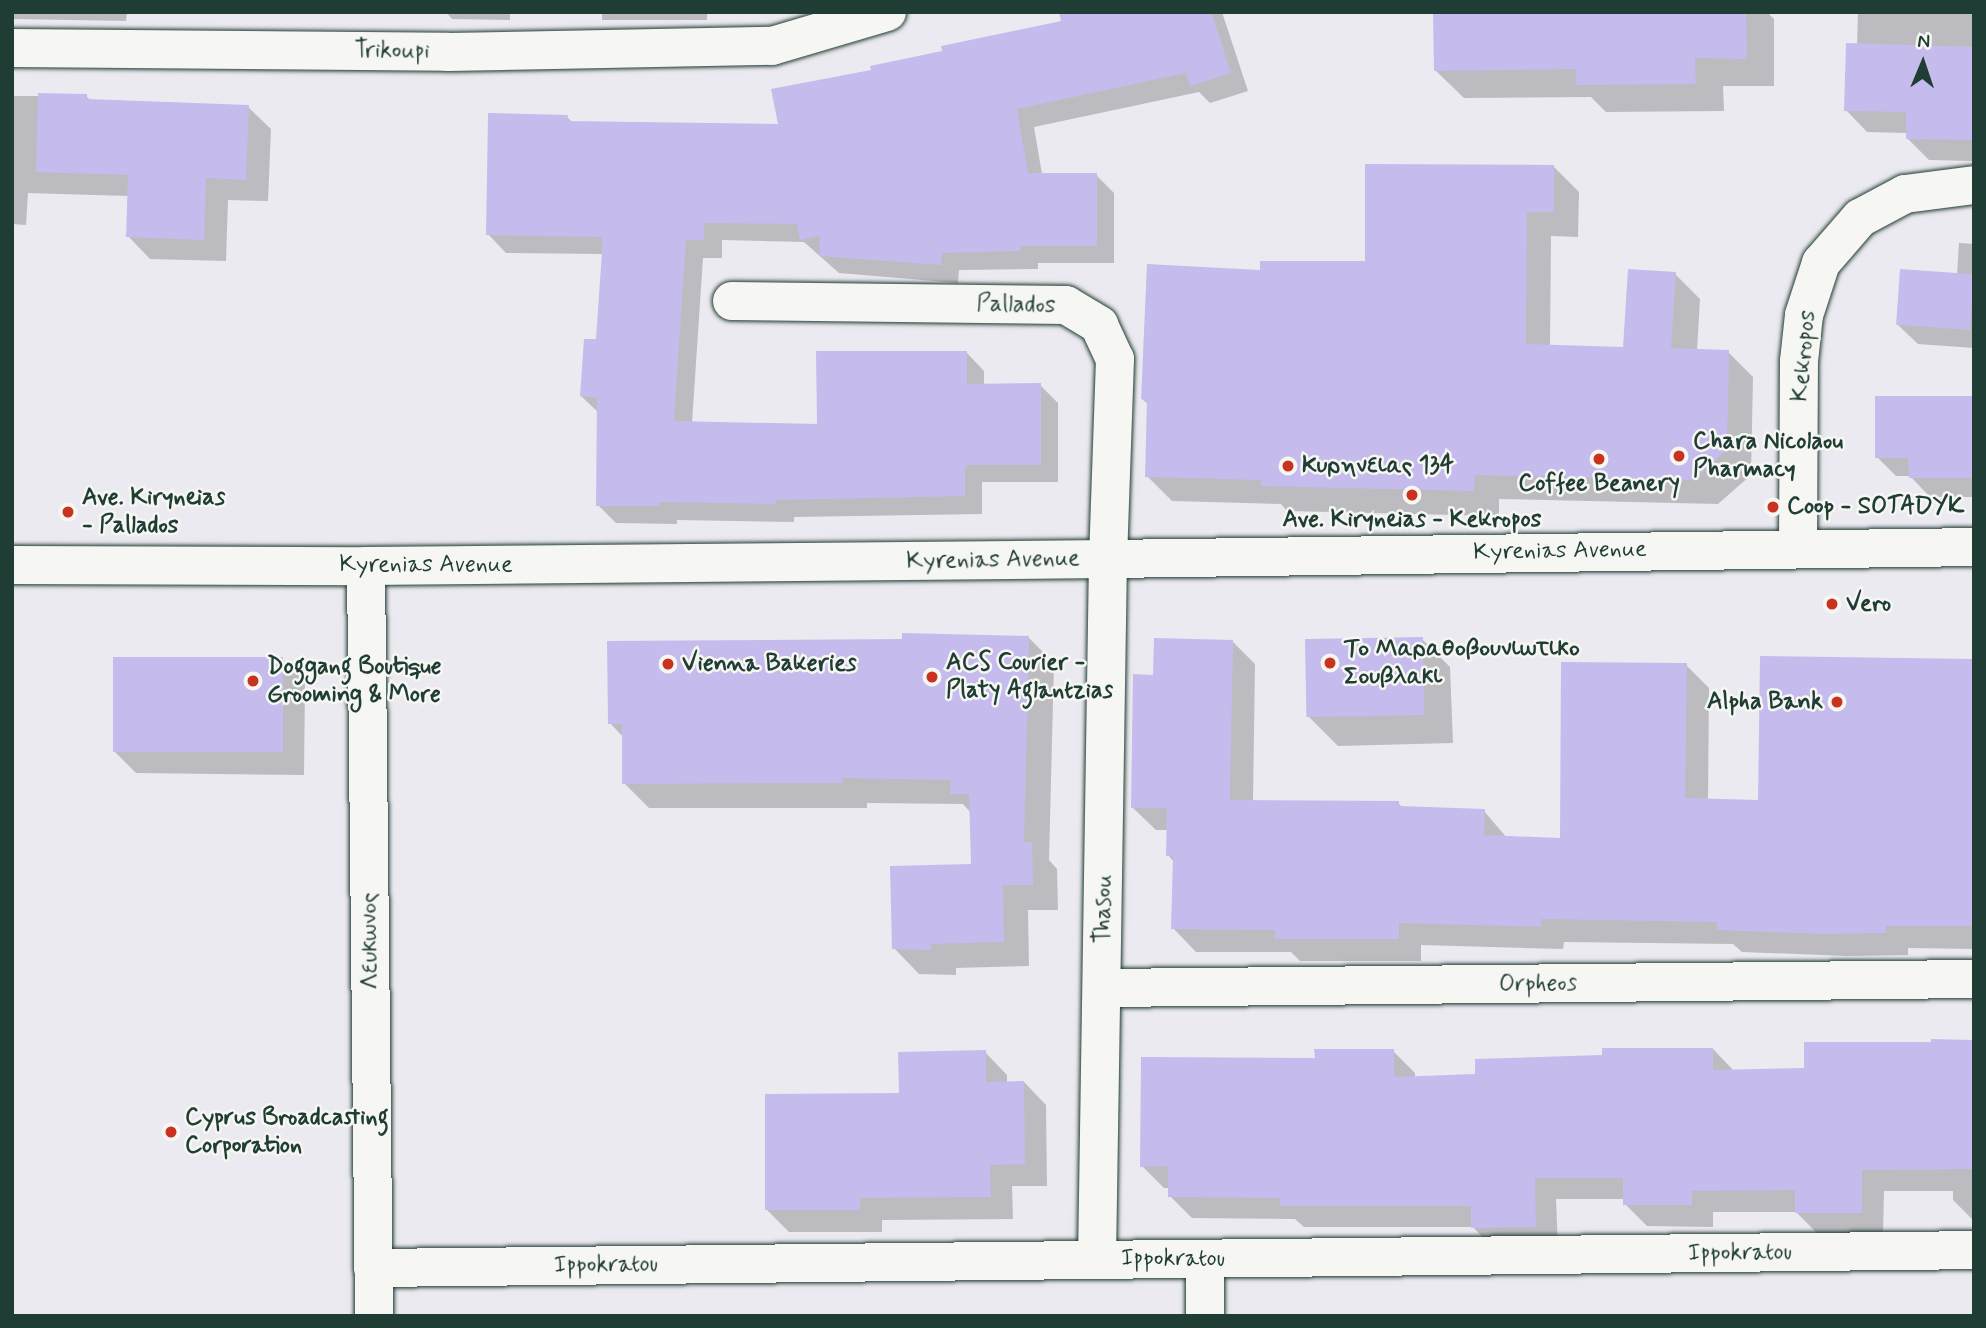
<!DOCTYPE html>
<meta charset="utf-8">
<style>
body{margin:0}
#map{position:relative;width:1986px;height:1328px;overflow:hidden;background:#eceaf1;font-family:Mynerve,sans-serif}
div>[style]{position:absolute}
.shadow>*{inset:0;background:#0003;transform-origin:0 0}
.building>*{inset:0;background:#c6bbed;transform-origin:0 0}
.roads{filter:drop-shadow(0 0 2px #1f3d34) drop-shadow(0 0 2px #1f3d34)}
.minor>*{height:38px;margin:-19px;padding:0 19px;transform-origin:19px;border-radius:19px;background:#f6f6f2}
.secondary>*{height:38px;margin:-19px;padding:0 19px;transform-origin:19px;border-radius:19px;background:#f6f6f2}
.dots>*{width:19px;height:19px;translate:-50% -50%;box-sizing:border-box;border:4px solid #f6f6f2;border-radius:50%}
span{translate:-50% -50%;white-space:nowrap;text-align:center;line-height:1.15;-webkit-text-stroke:5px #f6f6f2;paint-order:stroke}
.street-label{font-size:24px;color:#1f3d34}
.poi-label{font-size:24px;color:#1f3d34;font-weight:700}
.left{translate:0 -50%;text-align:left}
.right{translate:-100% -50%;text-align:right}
.frame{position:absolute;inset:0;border:14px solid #1f3d34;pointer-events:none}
.north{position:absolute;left:1888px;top:28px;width:70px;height:70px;-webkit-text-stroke:5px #f6f6f2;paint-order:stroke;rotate:2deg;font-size:19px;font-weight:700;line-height:28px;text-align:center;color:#1f3d34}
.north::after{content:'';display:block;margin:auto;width:24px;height:32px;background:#1f3d34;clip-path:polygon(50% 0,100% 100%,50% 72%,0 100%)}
</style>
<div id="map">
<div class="shadow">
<div style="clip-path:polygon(12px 12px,127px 12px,126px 21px,12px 19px)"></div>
<div style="clip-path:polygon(446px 12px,510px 12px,510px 20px,452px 19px)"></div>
<div style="left:602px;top:12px;width:105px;height:8px"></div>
<div style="clip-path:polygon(1077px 12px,1222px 12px,1248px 91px,1210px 103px,1199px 92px,1034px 127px,1042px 174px,1096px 175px,1114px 193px,1114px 263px,1038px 263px,1038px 269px,959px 270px,958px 283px,839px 273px,804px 242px,722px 240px,722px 258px,703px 258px,692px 423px,819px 425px,966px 352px,984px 371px,984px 385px,1040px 385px,1058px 403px,1058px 482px,982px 482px,982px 514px,794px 517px,794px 522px,677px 520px,677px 524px,616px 523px,598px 505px,599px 413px,581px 396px,598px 341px,603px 254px,506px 253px,488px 234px,567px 117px,573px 123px,780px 125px,873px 71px,1063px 22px)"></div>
<div style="clip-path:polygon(1435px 12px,1767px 12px,1774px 19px,1774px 86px,1723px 86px,1724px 111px,1606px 112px,1591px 97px,1464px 98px,1435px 70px)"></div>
<div style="clip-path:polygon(1858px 12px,1974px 12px,1974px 161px,1929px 160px,1907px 138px,1907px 133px,1867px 132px,1846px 110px,1857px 45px)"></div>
<div style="clip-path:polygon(12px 96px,86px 96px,91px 101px,248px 107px,271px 129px,268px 201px,228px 200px,226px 261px,150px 259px,128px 236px,129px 196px,28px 193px,26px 225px,12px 224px)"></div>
<div style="clip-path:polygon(1554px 167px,1579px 192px,1578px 237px,1551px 236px,1550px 347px,1624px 349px,1675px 274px,1700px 299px,1697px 351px,1728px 352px,1753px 377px,1751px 475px,1718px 504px,1499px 499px,1499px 516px,1287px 511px,1281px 504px,1172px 501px,1147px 476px,1149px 405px,1142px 399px,1262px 272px,1366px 263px)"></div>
<div style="clip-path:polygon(1959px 243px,1974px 244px,1974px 348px,1918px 344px,1898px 325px,1957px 275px)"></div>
<div style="clip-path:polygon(1974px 397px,1974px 497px,1930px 497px,1910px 476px,1896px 476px,1877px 457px)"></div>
<div style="clip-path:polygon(1029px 638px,1054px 663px,1049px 860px,1057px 869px,1058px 910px,1028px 910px,1029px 966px,956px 968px,956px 975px,919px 974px,894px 948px,973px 866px,971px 813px,963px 804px,867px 803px,867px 808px,649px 808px,624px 783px,624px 738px,610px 723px)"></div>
<div style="clip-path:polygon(1422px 639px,1450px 667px,1453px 743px,1338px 746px,1309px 717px)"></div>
<div style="clip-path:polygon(1232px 641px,1255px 664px,1253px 802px,1398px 803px,1403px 808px,1484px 811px,1507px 838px,1562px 840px,1686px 665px,1709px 688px,1708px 800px,1759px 801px,1974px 661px,1974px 949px,1908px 948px,1908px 955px,1848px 956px,1742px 952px,1733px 944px,1564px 942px,1563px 949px,1421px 945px,1421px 961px,1300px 961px,1291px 952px,1196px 952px,1173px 928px,1174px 862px,1168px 855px,1168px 830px,1156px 830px,1132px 807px,1155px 677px)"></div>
<div style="clip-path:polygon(283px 660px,305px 682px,304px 775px,136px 773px,114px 751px)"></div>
<div style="clip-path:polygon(1974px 1042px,1974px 1221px,1953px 1200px,1953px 1191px,1884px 1191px,1883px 1235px,1819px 1235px,1796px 1212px,1713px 1212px,1713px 1227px,1647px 1226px,1625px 1204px,1625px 1199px,1556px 1199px,1558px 1248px,1495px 1250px,1473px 1227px,1304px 1227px,1295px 1219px,1192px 1218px,1170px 1196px,1170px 1188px,1164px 1188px,1142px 1166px,1316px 1060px,1393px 1051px,1415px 1073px,1415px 1078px,1477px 1075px,1603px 1057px,1713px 1049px,1734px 1071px,1806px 1070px)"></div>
<div style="clip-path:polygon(985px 1052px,1007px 1075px,1007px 1083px,1024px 1082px,1046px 1105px,1047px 1186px,1012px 1186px,1013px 1219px,882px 1220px,882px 1232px,789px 1232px,766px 1209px,900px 1095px)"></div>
</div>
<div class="building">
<div style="clip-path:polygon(1059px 12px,1211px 12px,1231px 73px,1190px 86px,1186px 73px,1017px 109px,1028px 173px,1097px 173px,1097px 246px,1020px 246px,1020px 251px,942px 253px,941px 265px,819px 256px,820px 236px,800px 240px,797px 224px,704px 223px,704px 240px,686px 240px,674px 421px,817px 424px,816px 351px,967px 351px,967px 384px,1041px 383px,1041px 465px,965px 465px,965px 496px,776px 500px,776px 504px,659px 502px,659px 506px,596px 506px,597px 398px,580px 396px,584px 339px,596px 339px,603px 237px,486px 235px,488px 113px,568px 115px,567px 121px,778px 124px,771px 89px,871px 70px,870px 66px,942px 51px,941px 46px,1061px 21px)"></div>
<div style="clip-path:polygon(1433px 12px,1746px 12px,1747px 59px,1695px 58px,1696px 84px,1576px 85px,1576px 69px,1434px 71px)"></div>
<div style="clip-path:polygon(1846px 43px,1974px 47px,1974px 140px,1906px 139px,1906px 112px,1844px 111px)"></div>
<div style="clip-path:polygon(38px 93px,87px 94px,87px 99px,249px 105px,246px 180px,206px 178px,204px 240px,126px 237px,128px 175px,36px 172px)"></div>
<div style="clip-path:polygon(1365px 164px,1554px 165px,1554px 212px,1527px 212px,1526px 344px,1623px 347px,1628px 269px,1676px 272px,1671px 348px,1729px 350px,1727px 449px,1693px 480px,1475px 475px,1474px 491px,1261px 486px,1261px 480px,1145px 477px,1147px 400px,1141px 399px,1147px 264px,1260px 270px,1260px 261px,1365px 261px)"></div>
<div style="left:1900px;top:269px;width:74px;height:56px;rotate:4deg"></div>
<div style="clip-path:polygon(1875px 396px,1974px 396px,1974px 478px,1909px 478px,1908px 458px,1875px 458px)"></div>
<div style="clip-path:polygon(902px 633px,1029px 636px,1024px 842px,1032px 842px,1033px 885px,1003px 885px,1004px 942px,931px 944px,931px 950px,892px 949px,890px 866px,971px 864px,969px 794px,950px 794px,951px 780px,843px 778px,843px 783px,622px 784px,622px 724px,608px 724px,607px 641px,902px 639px)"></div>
<div style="left:1423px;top:637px;width:78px;height:118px;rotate:89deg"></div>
<div style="clip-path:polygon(1154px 638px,1233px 640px,1230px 800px,1399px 801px,1399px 806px,1485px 809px,1484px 835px,1560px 838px,1561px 662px,1687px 663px,1685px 798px,1758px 800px,1760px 656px,1974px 659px,1974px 926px,1886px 926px,1886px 933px,1823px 934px,1717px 930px,1717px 922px,1541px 919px,1541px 927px,1399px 923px,1399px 939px,1275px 939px,1275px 930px,1171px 929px,1173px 856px,1166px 856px,1167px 808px,1131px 808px,1133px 674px,1153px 675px)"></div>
<div style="left:113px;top:657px;width:170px;height:95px"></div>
<div style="clip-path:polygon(1931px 1039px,1974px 1040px,1974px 1169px,1862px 1170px,1862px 1213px,1795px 1213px,1795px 1190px,1692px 1191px,1692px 1205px,1623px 1205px,1623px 1178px,1535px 1178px,1536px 1227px,1471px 1228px,1471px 1206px,1280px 1206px,1280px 1198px,1168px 1197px,1168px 1166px,1140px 1167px,1141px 1057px,1315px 1058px,1314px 1049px,1394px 1049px,1394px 1077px,1475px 1074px,1475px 1059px,1602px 1055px,1602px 1048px,1713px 1048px,1713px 1070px,1804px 1068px,1804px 1042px,1931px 1042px)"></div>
<div style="clip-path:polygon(986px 1050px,986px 1082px,1024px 1081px,1025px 1164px,990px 1165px,991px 1197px,860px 1198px,860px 1210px,765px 1210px,765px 1094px,899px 1093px,898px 1052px)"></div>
</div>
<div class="roads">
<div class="minor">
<div style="left:12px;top:48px;width:436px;rotate:0.5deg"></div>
<div style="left:448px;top:52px;width:324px;rotate:-1.1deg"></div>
<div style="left:772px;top:46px;width:120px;rotate:-16.5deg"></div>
<div style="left:732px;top:301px;width:334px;rotate:0.7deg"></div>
<div style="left:1066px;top:305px;width:39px;rotate:31deg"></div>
<div style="left:1099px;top:325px;width:38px;rotate:65deg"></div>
<div style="left:1115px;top:359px;width:200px;rotate:92deg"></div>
<div style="left:1108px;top:559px;width:700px;rotate:90.9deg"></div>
<div style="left:1798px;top:547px;width:186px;rotate:-89.7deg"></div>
<div style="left:1799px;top:361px;width:46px;rotate:-83.8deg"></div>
<div style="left:1804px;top:315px;width:55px;rotate:-71.9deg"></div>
<div style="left:1821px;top:263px;width:60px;rotate:-49.1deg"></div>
<div style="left:1860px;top:218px;width:51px;rotate:-28.1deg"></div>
<div style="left:1905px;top:194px;width:70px;rotate:-7.4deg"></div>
<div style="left:366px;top:566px;width:750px;rotate:89.39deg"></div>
<div style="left:1103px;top:988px;width:871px;rotate:-0.59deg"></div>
<div style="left:1205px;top:1259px;width:57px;rotate:90deg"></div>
<div style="left:373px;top:1268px;width:1601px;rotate:-0.64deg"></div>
</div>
<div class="secondary">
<div style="left:12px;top:565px;width:354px;rotate:0.2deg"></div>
<div style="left:366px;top:566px;width:742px;rotate:-0.54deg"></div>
<div style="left:1108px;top:559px;width:866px;rotate:-0.79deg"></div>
</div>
</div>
<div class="dots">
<div style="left:1679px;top:456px;background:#c8321e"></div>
<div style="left:1599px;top:459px;background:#c8321e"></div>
<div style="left:1288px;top:466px;background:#c8321e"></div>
<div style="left:1412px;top:495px;background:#c8321e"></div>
<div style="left:1773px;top:507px;background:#c8321e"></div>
<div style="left:68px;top:512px;background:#c8321e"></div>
<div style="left:1832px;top:604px;background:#c8321e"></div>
<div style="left:1330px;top:663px;background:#c8321e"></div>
<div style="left:668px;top:664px;background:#c8321e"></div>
<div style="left:932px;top:677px;background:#c8321e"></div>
<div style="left:253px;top:681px;background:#c8321e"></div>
<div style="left:1837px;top:702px;background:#c8321e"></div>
<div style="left:171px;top:1132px;background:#c8321e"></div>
</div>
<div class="street-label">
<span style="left:392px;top:51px;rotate:1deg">Trikoupi</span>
<span style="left:1016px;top:305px;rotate:1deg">Pallados</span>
<span style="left:1804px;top:356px;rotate:-85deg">Kekropos</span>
<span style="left:1560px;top:551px;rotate:-1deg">Kyrenias Avenue</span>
<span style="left:993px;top:560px;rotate:-1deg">Kyrenias Avenue</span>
<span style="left:426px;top:565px">Kyrenias Avenue</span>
<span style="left:1104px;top:909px;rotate:-89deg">Thasou</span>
<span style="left:370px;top:941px;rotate:-91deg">Λευκωνος</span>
<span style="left:1538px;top:984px;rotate:-1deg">Orpheos</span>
<span style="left:1740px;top:1253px;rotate:-1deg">Ippokratou</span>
<span style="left:1173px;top:1259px">Ippokratou</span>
<span style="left:606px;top:1265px;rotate:-1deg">Ippokratou</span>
</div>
<div class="poi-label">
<span class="left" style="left:1693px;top:456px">Chara Nicolaou<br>Pharmacy</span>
<span class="left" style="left:1302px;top:466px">Κυρηνειας 134</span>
<span style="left:1599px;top:484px">Coffee Beanery</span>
<span class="left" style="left:82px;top:512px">Ave. Kiryneias<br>- Pallados</span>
<span class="left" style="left:1787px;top:507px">Coop - SOTADYK</span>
<span style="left:1412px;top:520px">Ave. Kiryneias - Kekropos</span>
<span class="left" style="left:1846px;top:604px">Vero</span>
<span class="left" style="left:1344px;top:663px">Το Μαραθοβουνιωτικο<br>Σουβλακι</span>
<span class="left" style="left:946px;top:677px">ACS Courier -<br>Platy Aglantzias</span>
<span class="left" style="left:682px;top:664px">Vienna Bakeries</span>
<span class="left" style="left:267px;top:681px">Doggang Boutique<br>Grooming &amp; More</span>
<span class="right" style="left:1823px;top:702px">Alpha Bank</span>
<span class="left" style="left:185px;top:1132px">Cyprus Broadcasting<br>Corporation</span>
</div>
<div class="frame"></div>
<div class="north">N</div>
</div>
